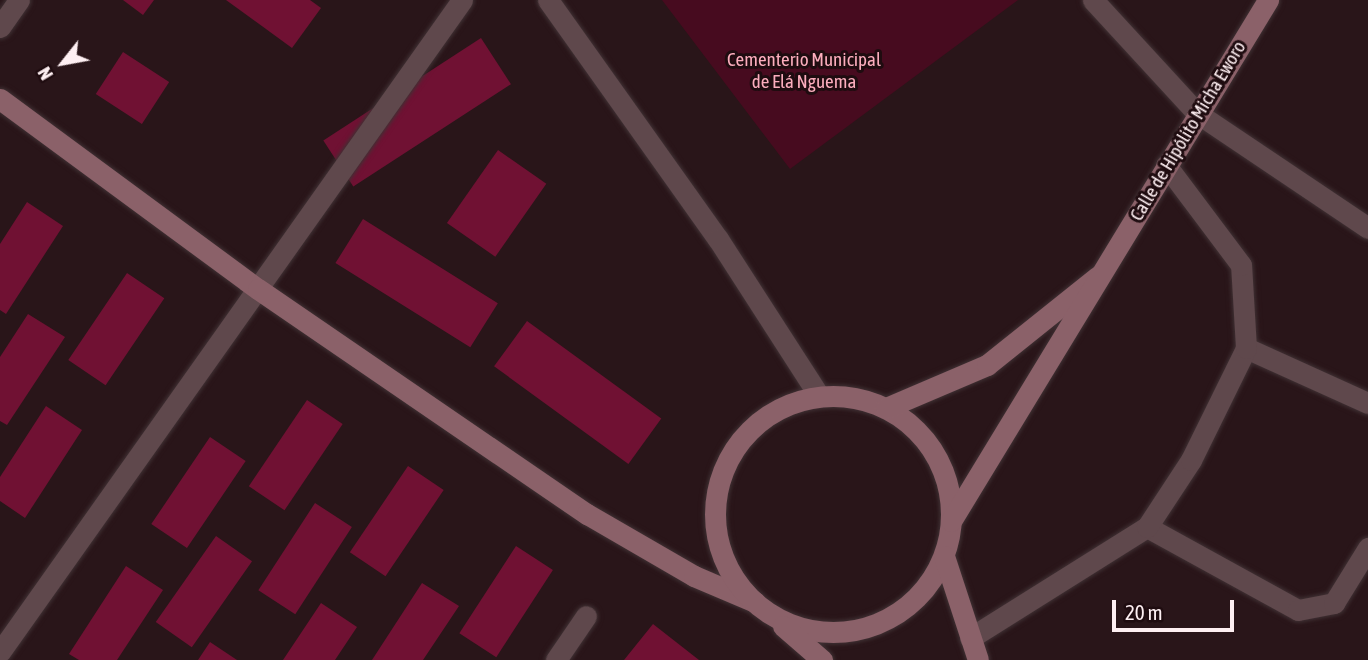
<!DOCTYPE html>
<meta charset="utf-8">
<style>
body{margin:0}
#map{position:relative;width:1368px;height:660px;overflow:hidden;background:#291519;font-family:"Asap Condensed",sans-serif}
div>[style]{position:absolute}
.green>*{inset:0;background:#470b1f}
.building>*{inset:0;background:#701133;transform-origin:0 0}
.roads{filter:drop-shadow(0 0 2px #403134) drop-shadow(0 0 2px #403134)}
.lane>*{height:21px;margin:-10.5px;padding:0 10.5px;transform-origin:10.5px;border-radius:10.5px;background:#5f484c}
.street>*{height:21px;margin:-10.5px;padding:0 10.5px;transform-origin:10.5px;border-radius:10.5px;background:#5f484c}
.secondary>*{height:21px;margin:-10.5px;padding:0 10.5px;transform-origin:10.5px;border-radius:10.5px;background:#8b6169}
.secondary>.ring{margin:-10.5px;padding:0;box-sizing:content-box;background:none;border:21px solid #8b6169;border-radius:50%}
span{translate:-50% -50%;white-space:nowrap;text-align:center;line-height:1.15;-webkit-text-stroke:6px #1f0c10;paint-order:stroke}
.park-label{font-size:19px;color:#fcadbd}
.street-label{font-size:19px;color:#feeff2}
.north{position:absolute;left:28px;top:28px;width:70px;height:70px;-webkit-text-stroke:5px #1f0c10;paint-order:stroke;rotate:239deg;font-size:19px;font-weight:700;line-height:28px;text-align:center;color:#feeff2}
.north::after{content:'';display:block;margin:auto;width:24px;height:32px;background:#feeff2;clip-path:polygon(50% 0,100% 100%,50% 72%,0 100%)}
.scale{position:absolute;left:1112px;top:600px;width:122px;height:32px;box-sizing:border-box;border:4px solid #feeff2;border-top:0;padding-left:9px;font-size:21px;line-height:24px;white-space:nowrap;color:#feeff2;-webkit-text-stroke:5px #1f0c10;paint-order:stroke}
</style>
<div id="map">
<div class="green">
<div style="clip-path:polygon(662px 0,1018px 0,790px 169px)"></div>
</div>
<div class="building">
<div style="clip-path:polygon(123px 0,154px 0,143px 15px)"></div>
<div style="clip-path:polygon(226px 0,310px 0,321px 8px,292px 48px)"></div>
<div style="left:481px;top:38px;width:55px;height:188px;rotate:57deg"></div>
<div style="left:123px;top:52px;width:55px;height:50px;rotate:33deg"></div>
<div style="left:498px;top:150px;width:59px;height:89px;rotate:35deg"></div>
<div style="clip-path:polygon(27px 202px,63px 226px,6px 314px,0 310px,0 244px)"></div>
<div style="left:363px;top:219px;width:159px;height:52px;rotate:32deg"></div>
<div style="left:127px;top:273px;width:45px;height:105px;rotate:34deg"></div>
<div style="clip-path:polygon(28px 314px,65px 337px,7px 425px,0 421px,0 357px)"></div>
<div style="left:527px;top:321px;width:166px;height:56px;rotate:36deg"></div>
<div style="left:307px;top:400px;width:43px;height:104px;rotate:34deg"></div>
<div style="clip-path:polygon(46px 406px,82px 430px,25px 518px,0 501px,0 477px)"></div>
<div style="left:210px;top:437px;width:43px;height:105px;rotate:34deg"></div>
<div style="left:408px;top:466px;width:43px;height:104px;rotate:34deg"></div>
<div style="left:315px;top:503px;width:44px;height:104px;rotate:33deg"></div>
<div style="left:216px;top:536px;width:44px;height:105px;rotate:35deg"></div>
<div style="left:516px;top:546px;width:44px;height:104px;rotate:33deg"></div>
<div style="clip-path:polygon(126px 566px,163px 590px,117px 660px,79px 660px,69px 654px)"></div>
<div style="clip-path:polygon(422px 583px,459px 606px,423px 660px,372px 660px)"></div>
<div style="clip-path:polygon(321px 603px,357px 627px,335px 660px,283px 660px)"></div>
<div style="clip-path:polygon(653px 624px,699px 660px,624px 660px)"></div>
<div style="clip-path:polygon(210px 642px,237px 660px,198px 660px)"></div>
</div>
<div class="roads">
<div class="lane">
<div style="left:1093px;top:0;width:154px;rotate:47.4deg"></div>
<div style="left:1246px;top:348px;width:134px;rotate:24.3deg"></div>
<div style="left:1147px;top:527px;width:172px;rotate:28.8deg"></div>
<div style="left:1298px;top:610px;width:37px;rotate:-11deg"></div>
<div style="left:1334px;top:603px;width:65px;rotate:-58.3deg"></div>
<div style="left:970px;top:638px;width:209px;rotate:-32.1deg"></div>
<div style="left:1147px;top:527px;width:80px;rotate:-56.7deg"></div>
<div style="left:1191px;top:460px;width:125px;rotate:-63.8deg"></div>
<div style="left:1246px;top:348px;width:83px;rotate:-93.4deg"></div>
<div style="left:1241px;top:265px;width:125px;rotate:-126.9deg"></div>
</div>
<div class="street">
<div style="left:548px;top:0;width:293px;rotate:54.6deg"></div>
<div style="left:718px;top:239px;width:187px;rotate:57.2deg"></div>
<div style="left:0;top:27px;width:33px;rotate:-55deg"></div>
<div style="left:1197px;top:113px;width:206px;rotate:33.9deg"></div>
<div style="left:0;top:652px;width:799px;rotate:-54.68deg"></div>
<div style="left:556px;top:660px;width:53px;rotate:-55.7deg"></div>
</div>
<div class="secondary">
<div style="left:0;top:99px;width:320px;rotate:36.4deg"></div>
<div style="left:258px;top:289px;width:399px;rotate:34.4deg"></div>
<div style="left:587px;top:514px;width:124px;rotate:30.1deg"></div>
<div style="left:694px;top:576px;width:66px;rotate:23.1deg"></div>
<div class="ring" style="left:715px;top:396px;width:215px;height:215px"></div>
<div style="left:886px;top:408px;width:110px;rotate:-23.1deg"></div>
<div style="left:987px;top:365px;width:141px;rotate:-38.7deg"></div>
<div style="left:951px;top:521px;width:610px;rotate:-58.68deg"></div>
<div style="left:944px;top:556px;width:109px;rotate:71.9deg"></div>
<div style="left:783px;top:626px;width:52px;rotate:41.1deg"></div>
</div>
</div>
<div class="park-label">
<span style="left:804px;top:71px">Cementerio Municipal<br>de Elá Nguema</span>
</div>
<div class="street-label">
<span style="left:1188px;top:131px;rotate:-59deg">Calle de Hipólito Micha Eworo</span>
</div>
<div class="north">N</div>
<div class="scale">20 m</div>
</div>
